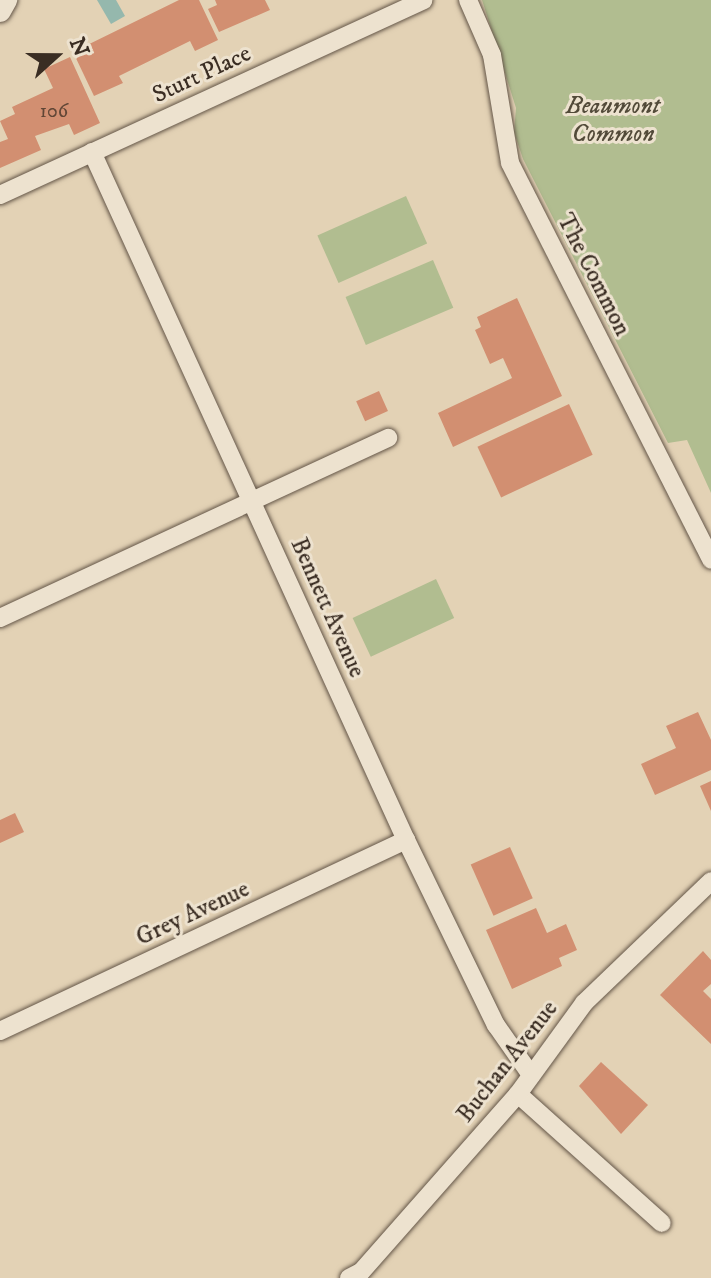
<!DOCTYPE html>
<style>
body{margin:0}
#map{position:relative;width:711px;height:1278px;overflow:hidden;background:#e3d2b5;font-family:"IM FELL DW Pica",serif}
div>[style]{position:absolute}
.green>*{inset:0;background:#b1bd90;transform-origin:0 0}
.water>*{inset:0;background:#95b8ad}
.building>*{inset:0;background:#d28f71;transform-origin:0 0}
.roads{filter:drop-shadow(0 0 2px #645648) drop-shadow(0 0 2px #645648)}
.minor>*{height:18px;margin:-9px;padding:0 9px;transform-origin:9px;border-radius:9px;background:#ede2cf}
.tertiary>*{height:22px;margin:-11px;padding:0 11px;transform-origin:11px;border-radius:11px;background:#ede2cf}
span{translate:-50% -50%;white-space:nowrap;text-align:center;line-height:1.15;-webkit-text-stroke:6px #ede2cf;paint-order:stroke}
.number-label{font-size:20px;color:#604636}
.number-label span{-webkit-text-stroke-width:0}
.street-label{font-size:24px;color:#3a2d23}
.park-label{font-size:24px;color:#524a39;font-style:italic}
.north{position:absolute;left:16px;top:16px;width:80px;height:80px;-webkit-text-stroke:6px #ede2cf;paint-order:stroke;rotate:69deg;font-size:22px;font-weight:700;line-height:32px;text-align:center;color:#3a2d23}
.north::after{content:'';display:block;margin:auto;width:28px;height:36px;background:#3a2d23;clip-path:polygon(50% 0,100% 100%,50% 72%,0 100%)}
</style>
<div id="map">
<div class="green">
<div style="clip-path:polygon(482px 0,711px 0,711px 493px,687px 440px,668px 443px,523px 159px,514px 132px,516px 108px)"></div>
<div style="left:406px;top:196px;width:52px;height:97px;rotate:66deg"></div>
<div style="left:433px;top:260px;width:52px;height:95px;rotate:67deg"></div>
<div style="left:436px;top:579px;width:43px;height:92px;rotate:65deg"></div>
</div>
<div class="water">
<div style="clip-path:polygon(97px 0,116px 0,125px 16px,111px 24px)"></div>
</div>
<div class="building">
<div style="clip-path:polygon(179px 0,199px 0,218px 40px,195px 51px,190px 41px,119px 76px,123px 83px,94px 96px,73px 52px)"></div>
<div style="clip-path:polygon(215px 0,265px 0,270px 10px,219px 32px,208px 9px,217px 5px)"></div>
<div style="clip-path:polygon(70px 57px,100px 123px,74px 135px,69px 124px,35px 136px,41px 150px,0 168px,0 142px,8px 139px,0 121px,15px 114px,12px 107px,53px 88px,44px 69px)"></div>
<div style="clip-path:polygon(517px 298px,562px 396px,453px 447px,438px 413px,512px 378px,503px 358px,490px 364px,475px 330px,481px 327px,477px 317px)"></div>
<div style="left:379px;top:391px;width:22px;height:25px;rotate:66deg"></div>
<div style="left:569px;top:404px;width:56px;height:101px;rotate:65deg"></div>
<div style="clip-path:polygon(698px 712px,711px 740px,711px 770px,655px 795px,641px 764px,676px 748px,666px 726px)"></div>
<div style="clip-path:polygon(711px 781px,711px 811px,700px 786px)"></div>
<div style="clip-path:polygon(15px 813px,24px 832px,0 843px,0 820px)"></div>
<div style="left:510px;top:847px;width:56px;height:43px;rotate:66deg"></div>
<div style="clip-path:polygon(536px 908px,547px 933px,566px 924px,577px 950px,559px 958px,562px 966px,512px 989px,486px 930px)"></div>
<div style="clip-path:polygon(703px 951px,711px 960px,711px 984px,703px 991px,711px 999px,711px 1044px,660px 995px)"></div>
<div style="clip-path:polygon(601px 1062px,648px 1105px,621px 1134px,579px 1086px)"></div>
</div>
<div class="roads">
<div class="minor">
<div style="left:468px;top:0;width:60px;rotate:66.4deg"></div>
<div style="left:492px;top:55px;width:109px;rotate:80.5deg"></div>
<div style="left:510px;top:163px;width:445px;rotate:63.1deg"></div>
<div style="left:92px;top:152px;width:756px;rotate:65.47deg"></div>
<div style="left:406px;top:840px;width:206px;rotate:64.1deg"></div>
<div style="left:496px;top:1025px;width:61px;rotate:55deg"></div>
<div style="left:0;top:195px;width:466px;rotate:-24.7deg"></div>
<div style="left:0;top:618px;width:428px;rotate:-24.9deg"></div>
<div style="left:0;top:1031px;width:449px;rotate:-25.2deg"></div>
<div style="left:518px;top:1094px;width:193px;rotate:41.9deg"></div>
<div style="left:349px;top:1278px;width:13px;rotate:-27deg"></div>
<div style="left:361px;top:1272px;width:237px;rotate:-48.6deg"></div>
<div style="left:518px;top:1094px;width:112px;rotate:-54deg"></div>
<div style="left:584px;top:1003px;width:176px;rotate:-43.8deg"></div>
</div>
<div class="tertiary">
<div style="left:0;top:11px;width:13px;rotate:-61deg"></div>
</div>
</div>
<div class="number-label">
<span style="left:54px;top:111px">106</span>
</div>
<div class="street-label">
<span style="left:202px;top:75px;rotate:-25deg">Sturt Place</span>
<span style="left:593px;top:275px;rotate:63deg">The Common</span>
<span style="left:327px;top:608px;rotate:66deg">Bennett Avenue</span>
<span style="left:193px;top:914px;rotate:-25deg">Grey Avenue</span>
<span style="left:508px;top:1062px;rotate:-52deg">Buchan Avenue</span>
</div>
<div class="park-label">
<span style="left:613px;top:121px">Beaumont<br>Common</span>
</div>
<div class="north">N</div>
</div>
